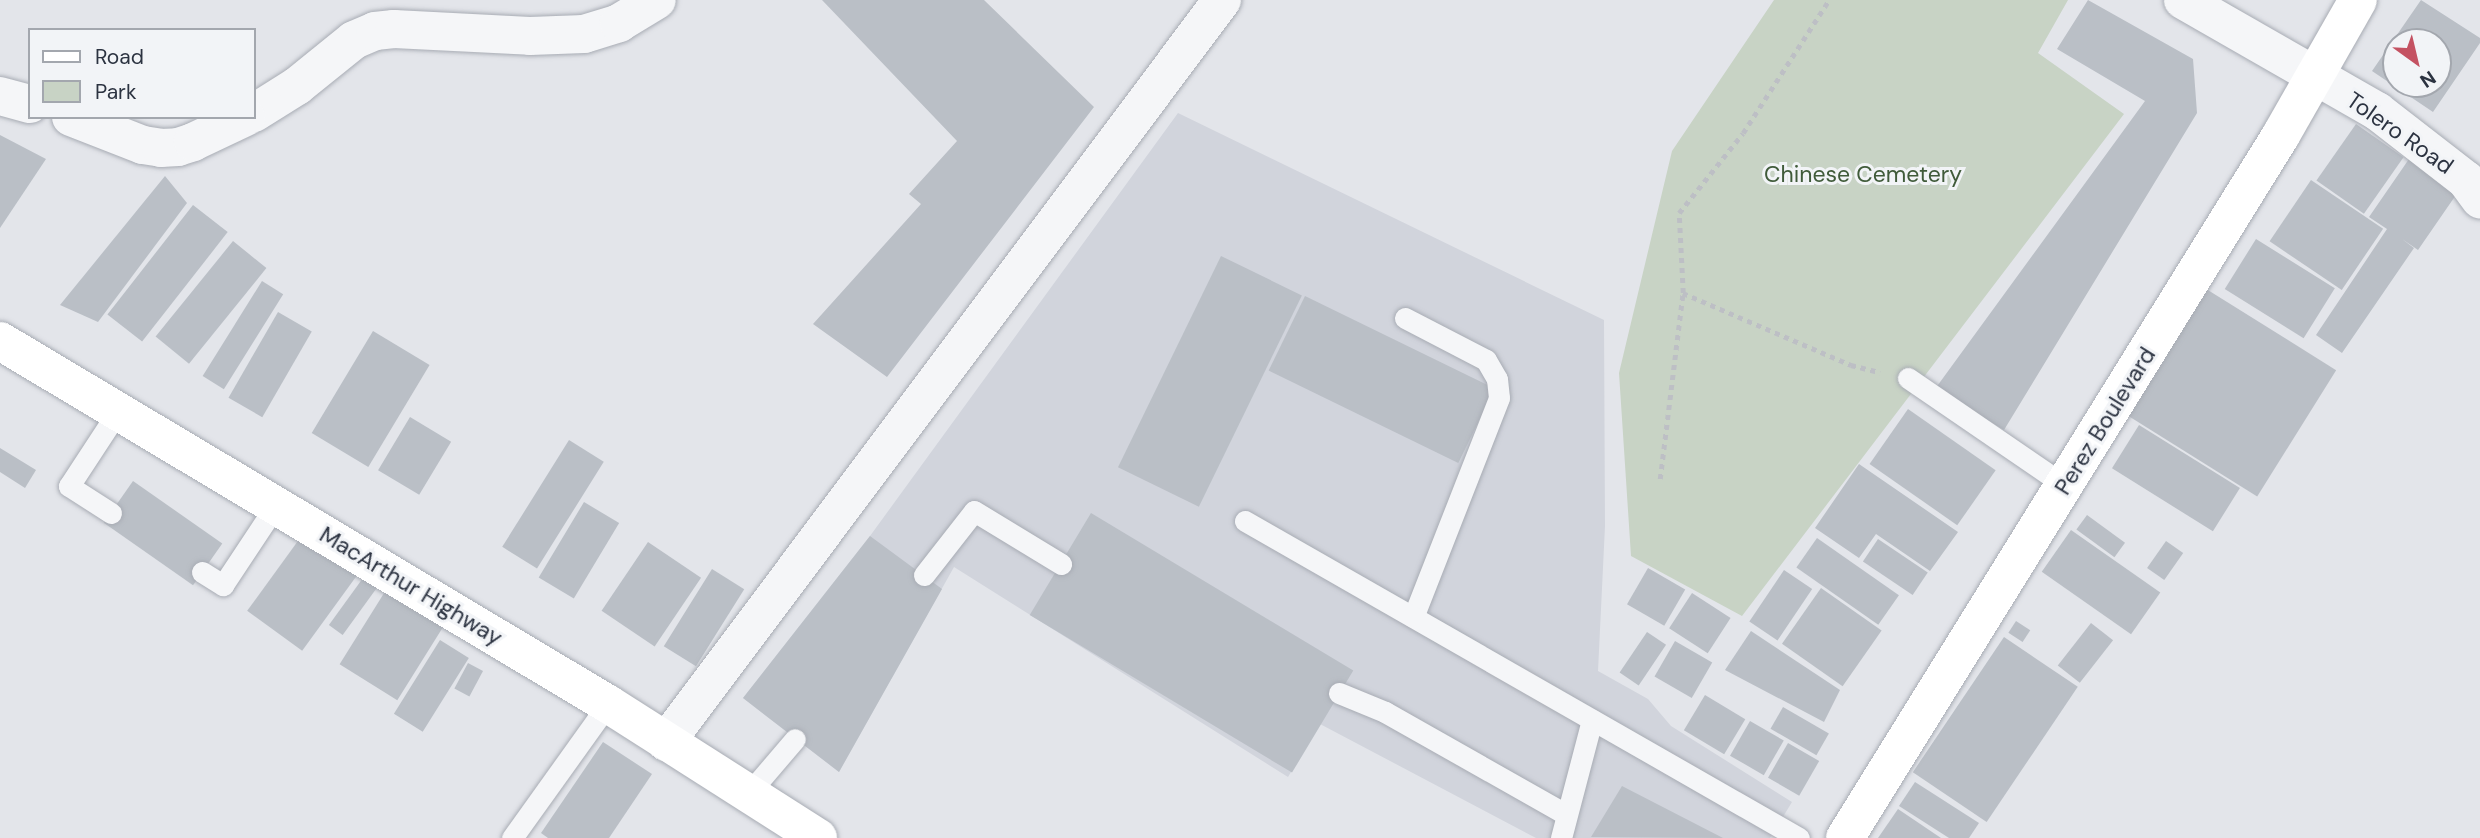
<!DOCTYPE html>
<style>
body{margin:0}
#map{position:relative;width:2480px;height:838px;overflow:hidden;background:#e3e5ea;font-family:"DM Sans",sans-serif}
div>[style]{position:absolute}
.built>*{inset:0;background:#d1d4dc}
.green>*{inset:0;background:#c8d3c5}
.building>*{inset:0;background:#babfc6;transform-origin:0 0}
.path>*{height:4.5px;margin-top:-2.25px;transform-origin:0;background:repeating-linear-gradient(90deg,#bdbfc5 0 5px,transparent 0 10px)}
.roads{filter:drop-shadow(0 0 2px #a8acb4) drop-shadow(0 0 2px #a8acb4)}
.lane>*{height:21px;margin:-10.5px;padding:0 10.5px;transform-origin:10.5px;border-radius:10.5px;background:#f5f6f8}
.street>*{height:38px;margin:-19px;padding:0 19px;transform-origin:19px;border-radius:19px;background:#f5f6f8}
.primary>*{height:38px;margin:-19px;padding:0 19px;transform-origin:19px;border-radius:19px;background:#fff}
span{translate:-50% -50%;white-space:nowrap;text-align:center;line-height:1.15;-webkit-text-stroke:6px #f2f4f7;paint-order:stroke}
.street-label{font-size:23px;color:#2c3341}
.park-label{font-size:23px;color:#405b3a}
.legend{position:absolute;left:28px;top:28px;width:228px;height:91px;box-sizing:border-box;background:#f2f4f7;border:2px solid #a3a7ae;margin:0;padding:9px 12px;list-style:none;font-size:21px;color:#2c3341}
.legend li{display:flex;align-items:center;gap:14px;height:35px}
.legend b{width:35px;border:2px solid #a3a7ae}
.north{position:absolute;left:2382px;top:28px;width:70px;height:70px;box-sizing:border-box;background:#f2f4f7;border:2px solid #a3a7ae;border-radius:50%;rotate:146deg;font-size:19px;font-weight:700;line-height:28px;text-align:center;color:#2c3341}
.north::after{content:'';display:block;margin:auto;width:24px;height:32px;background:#c45262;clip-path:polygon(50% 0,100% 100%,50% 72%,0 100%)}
</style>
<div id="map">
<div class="built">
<div style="clip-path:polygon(1178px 113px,1604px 320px,1605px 526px,1598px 671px,1648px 699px,1671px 726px,1792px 802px,1770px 838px,1536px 838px,1320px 724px,1288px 777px,954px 567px,839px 772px,743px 698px,870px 536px)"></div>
</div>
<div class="green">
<div style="clip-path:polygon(1774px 0,2068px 0,2038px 53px,2124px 114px,1742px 616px,1631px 556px,1619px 373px,1672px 151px)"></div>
</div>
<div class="building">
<div style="clip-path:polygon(822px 0,984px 0,1094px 107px,887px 377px,813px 324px,921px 204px,909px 194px,957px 141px)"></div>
<div style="clip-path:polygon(2088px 0,2193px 59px,2197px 113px,2004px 430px,1935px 389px,2145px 101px,2057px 49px)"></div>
<div style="clip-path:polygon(evenodd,2421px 0,2480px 38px,2480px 43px,2433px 112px,2372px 71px,2421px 0,2396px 42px,2438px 42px,2438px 84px,2396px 84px,2396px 42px)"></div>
<div style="left:2356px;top:124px;width:58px;height:69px;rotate:35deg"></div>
<div style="clip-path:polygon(0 135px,46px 159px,0 228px)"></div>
<div style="clip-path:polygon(2409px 159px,2458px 192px,2418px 250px,2402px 239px,2414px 248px,2342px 353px,2316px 335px,2387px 229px,2369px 217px)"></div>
<div style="clip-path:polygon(165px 176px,187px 203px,98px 322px,60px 305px)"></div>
<div style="left:2311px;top:180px;width:87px;height:74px;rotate:34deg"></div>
<div style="left:193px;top:205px;width:44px;height:139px;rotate:38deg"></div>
<div style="left:2256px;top:239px;width:93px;height:59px;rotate:32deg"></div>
<div style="left:233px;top:241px;width:43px;height:123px;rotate:39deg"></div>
<div style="left:1221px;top:256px;width:90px;height:235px;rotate:26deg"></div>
<div style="left:262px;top:281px;width:25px;height:112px;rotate:32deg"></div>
<div style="left:2203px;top:287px;width:157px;height:149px;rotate:32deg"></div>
<div style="left:1305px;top:296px;width:211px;height:83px;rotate:26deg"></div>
<div style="left:278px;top:312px;width:39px;height:99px;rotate:30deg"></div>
<div style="left:373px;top:331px;width:66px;height:119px;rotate:31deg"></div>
<div style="left:1908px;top:409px;width:107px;height:67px;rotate:35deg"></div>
<div style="left:410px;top:417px;width:48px;height:62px;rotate:31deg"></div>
<div style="left:2139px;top:425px;width:119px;height:51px;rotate:32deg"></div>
<div style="left:569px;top:440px;width:41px;height:126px;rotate:32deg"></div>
<div style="clip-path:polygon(0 448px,36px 470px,25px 488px,0 472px)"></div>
<div style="clip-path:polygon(1859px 464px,1958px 532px,1930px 571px,1876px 534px,1859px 558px,1815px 528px)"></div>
<div style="left:133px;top:481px;width:109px;height:51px;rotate:35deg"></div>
<div style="left:584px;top:502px;width:41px;height:88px;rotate:31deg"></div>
<div style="left:1091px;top:513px;width:306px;height:119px;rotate:31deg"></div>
<div style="left:2087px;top:515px;width:47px;height:18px;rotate:36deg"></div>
<div style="left:2071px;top:530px;width:109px;height:51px;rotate:35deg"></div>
<div style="left:303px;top:534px;width:68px;height:95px;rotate:36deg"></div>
<div style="clip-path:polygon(870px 536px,942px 589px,839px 772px,743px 698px)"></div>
<div style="left:1817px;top:538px;width:100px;height:36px;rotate:35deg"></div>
<div style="left:1878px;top:539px;width:60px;height:27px;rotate:34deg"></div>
<div style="left:2166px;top:541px;width:21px;height:33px;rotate:35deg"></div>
<div style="left:648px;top:542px;width:64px;height:83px;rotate:34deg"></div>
<div style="left:1648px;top:568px;width:43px;height:42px;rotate:30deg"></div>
<div style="left:712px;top:569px;width:38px;height:91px;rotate:32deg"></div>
<div style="left:1784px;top:570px;width:34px;height:62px;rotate:34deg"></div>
<div style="left:363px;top:578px;width:17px;height:58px;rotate:36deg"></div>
<div style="left:391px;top:582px;width:68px;height:97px;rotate:32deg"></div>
<div style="left:1821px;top:588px;width:74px;height:68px;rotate:35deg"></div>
<div style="left:1692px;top:593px;width:46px;height:42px;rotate:33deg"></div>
<div style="left:2016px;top:621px;width:17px;height:14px;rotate:33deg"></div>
<div style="left:2091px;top:623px;width:28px;height:54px;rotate:38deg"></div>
<div style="clip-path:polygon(1751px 631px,1840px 690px,1824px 722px,1725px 670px)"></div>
<div style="left:1647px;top:632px;width:23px;height:49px;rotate:34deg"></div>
<div style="left:2004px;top:637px;width:89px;height:163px;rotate:34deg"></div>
<div style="left:440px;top:640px;width:34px;height:87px;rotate:32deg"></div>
<div style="left:1675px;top:641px;width:43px;height:41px;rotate:30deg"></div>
<div style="left:468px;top:663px;width:17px;height:29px;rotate:28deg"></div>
<div style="left:1705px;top:695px;width:47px;height:41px;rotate:31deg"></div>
<div style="left:1783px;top:707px;width:53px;height:25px;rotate:30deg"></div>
<div style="left:1750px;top:721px;width:39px;height:40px;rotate:30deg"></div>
<div style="clip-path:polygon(603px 742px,652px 774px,609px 838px,548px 838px,541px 833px)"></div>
<div style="left:1788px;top:743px;width:36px;height:40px;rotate:30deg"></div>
<div style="clip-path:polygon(1915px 782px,1979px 823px,1969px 838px,1949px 838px,1899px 806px)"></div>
<div style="clip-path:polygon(1622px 786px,1723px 838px,1591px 837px)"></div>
<div style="clip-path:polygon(1898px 809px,1941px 838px,1878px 838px)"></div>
</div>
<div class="path">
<div style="left:1683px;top:293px;width:80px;rotate:-92.9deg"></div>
<div style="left:1679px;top:213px;width:102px;rotate:-51.3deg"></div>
<div style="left:1743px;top:133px;width:158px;rotate:-57.1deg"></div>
<div style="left:1660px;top:479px;width:187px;rotate:-83deg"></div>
<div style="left:1683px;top:293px;width:183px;rotate:23.2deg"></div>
<div style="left:1851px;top:365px;width:30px;rotate:14deg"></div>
</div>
<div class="roads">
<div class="lane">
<div style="left:1405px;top:318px;width:91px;rotate:27.4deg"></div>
<div style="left:1486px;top:360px;width:22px;rotate:60deg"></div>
<div style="left:1497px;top:379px;width:19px;rotate:84deg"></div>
<div style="left:1499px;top:398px;width:235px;rotate:111.4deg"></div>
<div style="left:1908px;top:378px;width:191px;rotate:34.4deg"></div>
<div style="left:111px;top:513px;width:50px;rotate:-147.3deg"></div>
<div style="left:69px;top:486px;width:90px;rotate:-56.8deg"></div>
<div style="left:1245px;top:521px;width:638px;rotate:29.78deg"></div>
<div style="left:202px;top:572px;width:25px;rotate:32deg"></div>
<div style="left:223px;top:585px;width:96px;rotate:-56.5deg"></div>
<div style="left:924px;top:575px;width:81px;rotate:-52deg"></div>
<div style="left:974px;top:511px;width:102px;rotate:31.3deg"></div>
<div style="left:1339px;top:693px;width:50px;rotate:22.4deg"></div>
<div style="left:1385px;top:712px;width:207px;rotate:29.5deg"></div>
<div style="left:748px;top:794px;width:72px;rotate:-49.5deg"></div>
<div style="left:512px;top:838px;width:165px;rotate:-54.4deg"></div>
<div style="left:1561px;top:838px;width:122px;rotate:-75.3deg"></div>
</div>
<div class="street">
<div style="left:2183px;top:0;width:224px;rotate:29.8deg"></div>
<div style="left:2377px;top:111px;width:113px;rotate:37.8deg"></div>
<div style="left:2466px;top:180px;width:24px;rotate:54deg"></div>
<div style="left:0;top:96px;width:31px;rotate:15deg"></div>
<div style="left:254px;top:113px;width:51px;rotate:-32.1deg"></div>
<div style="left:297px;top:86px;width:73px;rotate:-38.9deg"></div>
<div style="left:354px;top:40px;width:23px;rotate:-23deg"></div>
<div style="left:375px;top:31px;width:19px;rotate:-6deg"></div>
<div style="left:394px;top:29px;width:136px;rotate:2.9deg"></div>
<div style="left:530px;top:36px;width:54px;rotate:-2.1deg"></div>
<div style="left:584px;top:34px;width:37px;rotate:-17deg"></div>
<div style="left:619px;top:23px;width:44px;rotate:-31.2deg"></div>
<div style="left:71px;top:117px;width:77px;rotate:21.3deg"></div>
<div style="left:143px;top:145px;width:18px;rotate:9deg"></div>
<div style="left:161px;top:148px;width:17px;rotate:-3deg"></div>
<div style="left:178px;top:147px;width:16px;rotate:-18deg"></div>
<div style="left:193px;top:142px;width:59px;rotate:-25.3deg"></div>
<div style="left:666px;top:742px;width:927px;rotate:-53.15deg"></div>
</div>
<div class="primary">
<div style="left:0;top:341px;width:708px;rotate:30.84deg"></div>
<div style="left:608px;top:704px;width:249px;rotate:32.5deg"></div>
<div style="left:1845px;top:838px;width:827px;rotate:-58.19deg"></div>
<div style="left:2281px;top:135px;width:155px;rotate:-60.3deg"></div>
</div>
</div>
<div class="street-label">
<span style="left:2400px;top:133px;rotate:35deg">Tolero Road</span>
<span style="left:2105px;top:421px;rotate:-58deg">Perez Boulevard</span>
<span style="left:411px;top:586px;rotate:31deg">MacArthur Highway</span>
</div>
<div class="park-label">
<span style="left:1863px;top:174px">Chinese Cemetery</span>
</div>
<ul class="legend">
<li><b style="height:9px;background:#fff"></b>Road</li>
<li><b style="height:19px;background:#c8d3c5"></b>Park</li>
</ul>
<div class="north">N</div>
</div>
